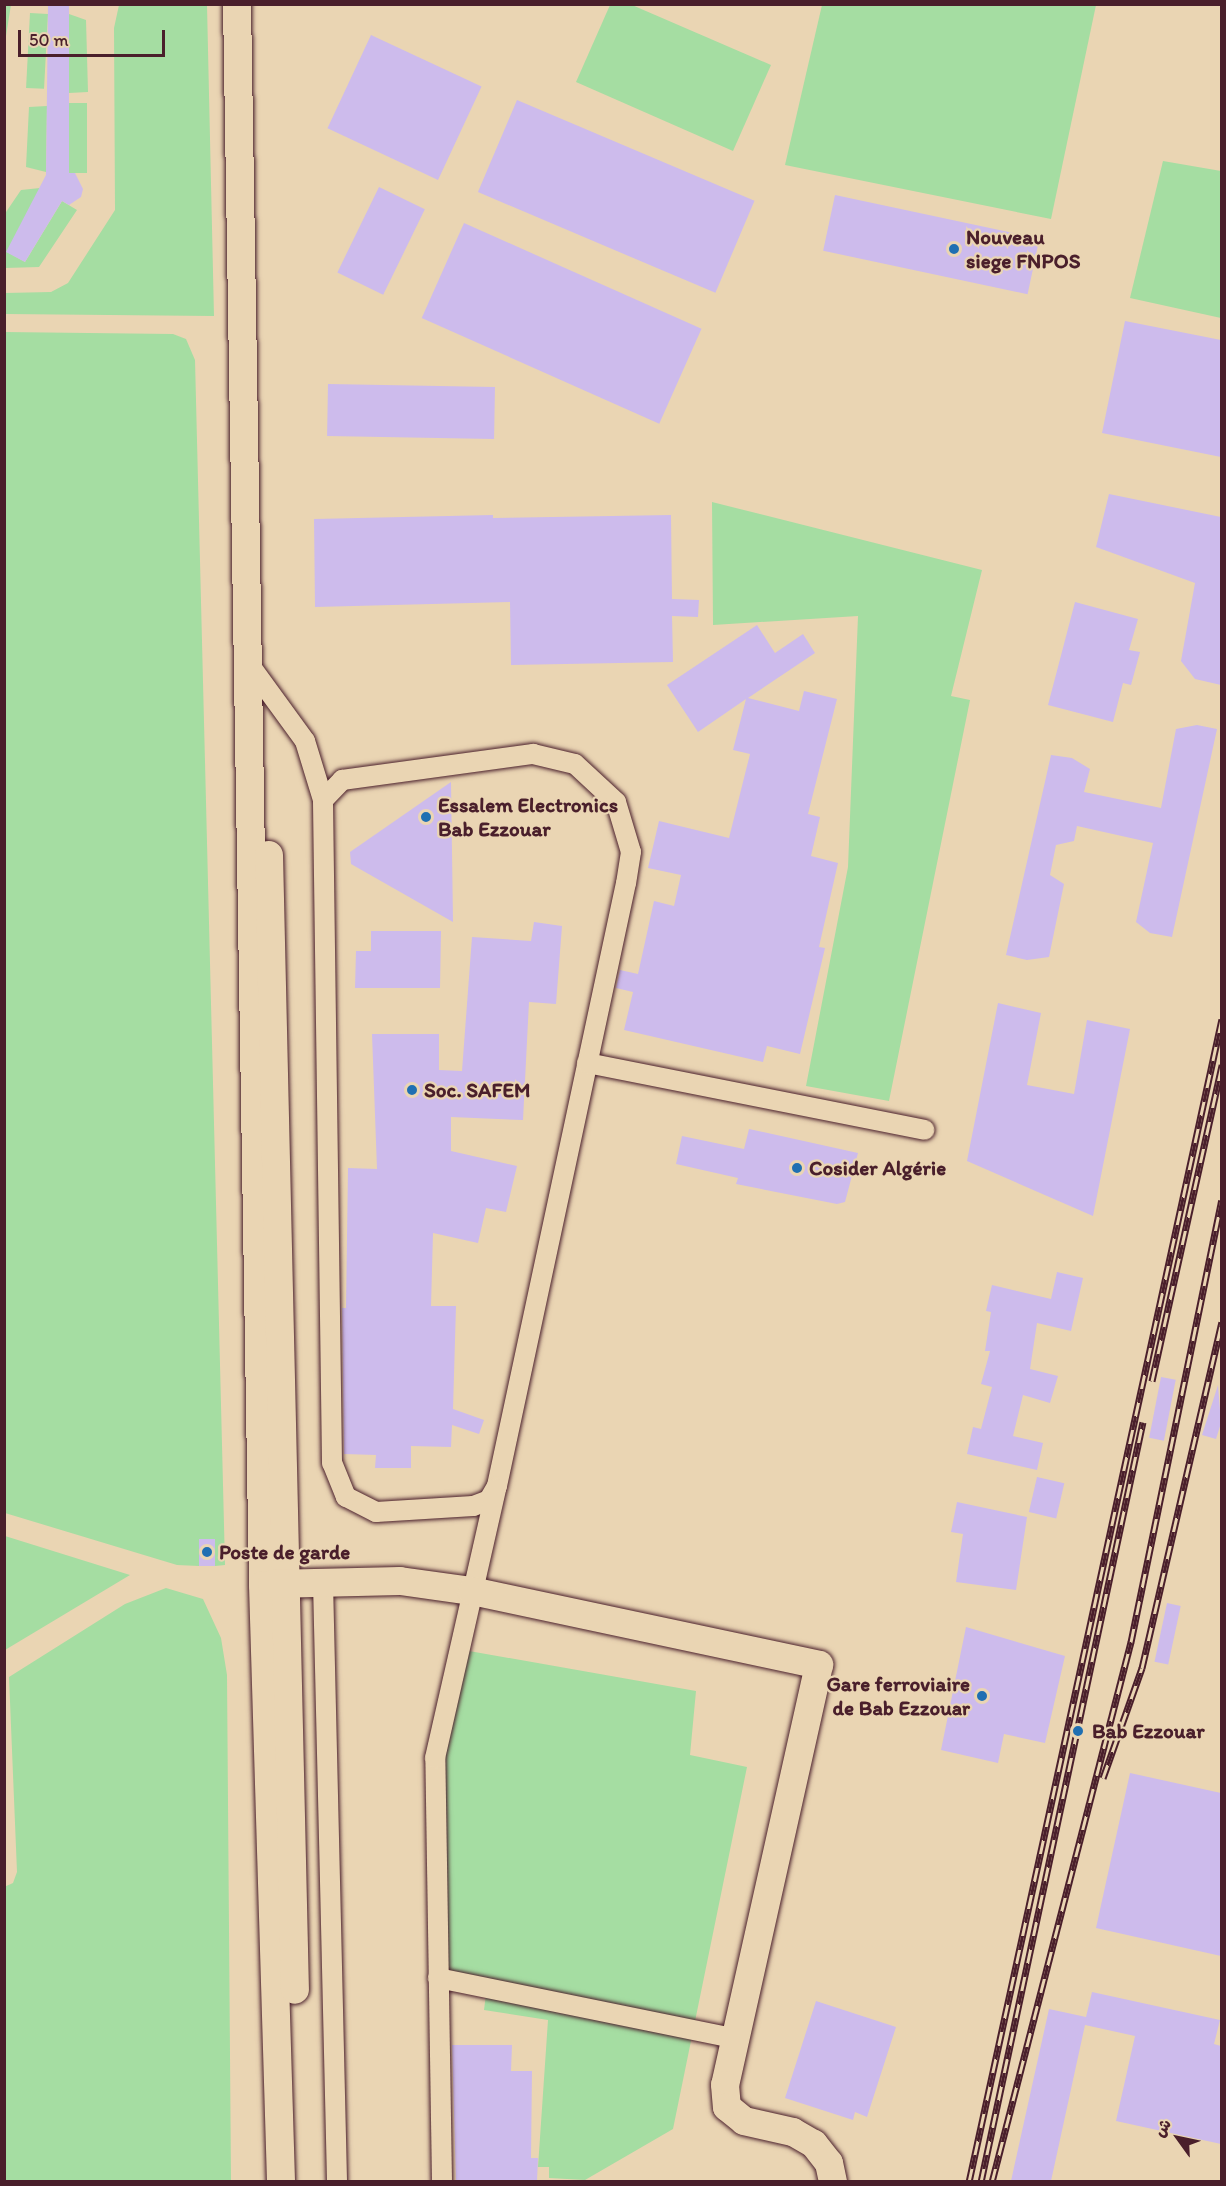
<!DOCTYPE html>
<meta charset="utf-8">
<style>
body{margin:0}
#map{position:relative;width:1226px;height:2186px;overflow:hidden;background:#ead5b3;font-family:Itim,"Playpen Sans Arabic",sans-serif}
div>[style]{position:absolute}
.green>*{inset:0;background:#a5dda2;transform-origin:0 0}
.building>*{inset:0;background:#cdbbec;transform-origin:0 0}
.roads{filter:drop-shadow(0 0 2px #4a1f2b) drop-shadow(0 0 2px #4a1f2b)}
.street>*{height:20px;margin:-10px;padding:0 10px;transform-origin:10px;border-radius:10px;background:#ead5b3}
.secondary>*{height:28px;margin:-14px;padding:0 14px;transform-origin:14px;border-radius:14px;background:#ead5b3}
.rail>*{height:7px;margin-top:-3.5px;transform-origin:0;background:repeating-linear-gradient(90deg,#ead5b3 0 14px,#4a1f2b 0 28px);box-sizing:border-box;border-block:2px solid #4a1f2b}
.dots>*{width:16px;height:16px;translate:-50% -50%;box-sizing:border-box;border:3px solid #ead5b3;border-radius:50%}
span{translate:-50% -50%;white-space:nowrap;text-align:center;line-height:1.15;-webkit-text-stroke:4.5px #ead5b3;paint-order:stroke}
.poi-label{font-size:21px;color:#4a1f2b;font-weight:700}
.left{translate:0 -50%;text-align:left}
.right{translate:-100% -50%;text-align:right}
.frame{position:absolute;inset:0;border:6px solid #4a1f2b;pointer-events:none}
.north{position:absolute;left:1148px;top:2108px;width:60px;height:60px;-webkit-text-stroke:4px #ead5b3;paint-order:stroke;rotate:303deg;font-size:16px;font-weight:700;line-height:24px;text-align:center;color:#4a1f2b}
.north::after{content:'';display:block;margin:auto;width:21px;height:27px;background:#4a1f2b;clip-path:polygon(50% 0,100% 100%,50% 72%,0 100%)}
.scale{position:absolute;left:18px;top:30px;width:147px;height:27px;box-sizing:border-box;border:3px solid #4a1f2b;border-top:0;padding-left:8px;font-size:18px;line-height:21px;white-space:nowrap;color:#4a1f2b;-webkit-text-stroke:4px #ead5b3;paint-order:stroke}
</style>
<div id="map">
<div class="green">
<div style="left:5px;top:4px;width:6px;height:60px;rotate:9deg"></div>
<div style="clip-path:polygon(119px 5px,207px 5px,214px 316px,5px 314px,5px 293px,51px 292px,68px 283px,115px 210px,114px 28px)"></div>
<div style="clip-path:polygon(610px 5px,632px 5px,771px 65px,733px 151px,576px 82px)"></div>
<div style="clip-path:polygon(822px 5px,1096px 5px,1051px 219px,785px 165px)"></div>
<div style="left:30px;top:13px;width:18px;height:75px;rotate:3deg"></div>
<div style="clip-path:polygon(69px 14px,86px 20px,88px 92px,69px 93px)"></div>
<div style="left:69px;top:103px;width:18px;height:70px"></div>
<div style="clip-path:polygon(47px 106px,46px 172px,26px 167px,29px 107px)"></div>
<div style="clip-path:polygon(1163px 161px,1221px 171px,1221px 318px,1130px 298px)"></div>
<div style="clip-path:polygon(40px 188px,7px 252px,25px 262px,62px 201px,77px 210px,39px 267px,5px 268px,4px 215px,21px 190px)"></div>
<div style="clip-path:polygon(4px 332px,173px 334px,186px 339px,195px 360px,225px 1565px,215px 1566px,215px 1539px,199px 1539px,199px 1566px,177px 1565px,5px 1513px)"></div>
<div style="clip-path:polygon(712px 502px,982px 570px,951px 696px,970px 700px,889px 1101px,806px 1086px,848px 867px,858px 616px,713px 625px)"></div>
<div style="clip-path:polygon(4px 1536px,5px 1536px,130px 1575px,5px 1650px)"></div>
<div style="clip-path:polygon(166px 1588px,203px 1599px,221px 1638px,227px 1675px,231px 2181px,5px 2181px,4px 1887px,13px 1883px,17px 1872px,9px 1677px,125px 1604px)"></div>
<div style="clip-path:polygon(469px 1651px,696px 1691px,690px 1755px,747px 1767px,673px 2129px,585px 2180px,549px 2178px,549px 2167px,538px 2167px,548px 2020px,484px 2010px,488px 1978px,447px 1970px,443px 1763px)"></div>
</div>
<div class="building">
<div style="clip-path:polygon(48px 4px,69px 4px,69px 173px,75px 173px,83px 189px,81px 197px,69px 205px,62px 201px,25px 262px,6px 252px,46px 175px)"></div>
<div style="left:371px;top:35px;width:122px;height:103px;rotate:25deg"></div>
<div style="left:517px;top:100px;width:258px;height:100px;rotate:23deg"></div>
<div style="left:379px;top:187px;width:51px;height:95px;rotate:26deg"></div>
<div style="left:835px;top:195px;width:209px;height:57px;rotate:12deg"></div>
<div style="left:464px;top:223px;width:260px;height:104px;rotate:24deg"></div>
<div style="clip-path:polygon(1125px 321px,1221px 340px,1221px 457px,1102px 433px)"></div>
<div style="left:328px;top:384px;width:167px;height:52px;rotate:1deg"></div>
<div style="clip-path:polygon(1109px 494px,1221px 517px,1221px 685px,1195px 679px,1181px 661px,1195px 583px,1096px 547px)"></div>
<div style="clip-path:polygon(493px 515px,493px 518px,671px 515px,672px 599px,699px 600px,698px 617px,672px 616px,673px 662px,511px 665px,510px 602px,315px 607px,314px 519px)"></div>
<div style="clip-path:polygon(1075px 602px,1138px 619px,1129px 650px,1140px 652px,1131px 685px,1123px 683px,1113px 722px,1048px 705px)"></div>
<div style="clip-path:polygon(757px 625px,775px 653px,803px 634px,815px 653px,748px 698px,799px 711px,804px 691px,837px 699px,808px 814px,820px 817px,811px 856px,838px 863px,819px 947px,825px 948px,800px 1054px,767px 1046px,763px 1062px,624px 1030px,633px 992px,616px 988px,620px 970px,638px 974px,654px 901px,674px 906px,681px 875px,648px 868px,659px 821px,729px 838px,750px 754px,733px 750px,746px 699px,698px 732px,667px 685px)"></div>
<div style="clip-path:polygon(1197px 725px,1217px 729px,1172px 937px,1150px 933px,1136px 922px,1153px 843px,1077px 826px,1074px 841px,1056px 845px,1050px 875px,1064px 884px,1049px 957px,1027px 960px,1006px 955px,1051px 755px,1072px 758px,1090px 769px,1084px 792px,1161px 808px,1176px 729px)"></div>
<div style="clip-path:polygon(451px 782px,453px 922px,351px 864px,350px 852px)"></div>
<div style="clip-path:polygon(534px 922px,562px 926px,556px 1004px,529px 1002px,523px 1120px,451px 1117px,451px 1151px,517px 1166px,506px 1212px,486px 1208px,478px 1243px,433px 1233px,431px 1306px,456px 1306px,453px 1409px,484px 1420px,479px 1434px,452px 1425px,451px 1447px,411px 1446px,411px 1468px,375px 1468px,376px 1455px,344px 1454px,342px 1308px,346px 1308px,348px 1168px,377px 1169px,372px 1034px,439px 1034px,439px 1070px,462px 1071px,472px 937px,531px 941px)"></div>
<div style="clip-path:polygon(371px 931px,441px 931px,440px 988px,355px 988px,356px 951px,371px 951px)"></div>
<div style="clip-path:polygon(998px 1003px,1041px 1013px,1027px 1085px,1074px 1094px,1087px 1020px,1130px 1029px,1093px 1216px,967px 1161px)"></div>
<div style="clip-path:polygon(749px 1129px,858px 1153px,845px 1202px,837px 1204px,736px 1184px,738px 1178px,676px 1164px,682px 1136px,744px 1149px)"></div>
<div style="clip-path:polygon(1057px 1272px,1083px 1278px,1071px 1331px,1037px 1323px,1030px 1369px,1058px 1376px,1050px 1403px,1023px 1395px,1013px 1436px,1043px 1443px,1037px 1470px,967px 1454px,973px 1427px,981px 1429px,992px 1387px,981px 1384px,990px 1351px,985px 1351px,991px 1312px,986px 1311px,992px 1285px,1051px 1299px)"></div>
<div style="left:1161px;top:1377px;width:15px;height:62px;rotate:11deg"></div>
<div style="clip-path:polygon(1218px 1385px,1221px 1423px,1216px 1439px,1202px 1435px)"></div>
<div style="left:1037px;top:1477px;width:28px;height:36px;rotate:13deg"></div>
<div style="clip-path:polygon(957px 1502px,1027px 1517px,1016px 1590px,956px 1582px,963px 1534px,951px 1532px)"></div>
<div style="left:199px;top:1539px;width:16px;height:27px"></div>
<div style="left:1167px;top:1603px;width:14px;height:60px;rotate:12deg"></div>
<div style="clip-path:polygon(966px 1627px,1065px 1656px,1045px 1743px,1004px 1734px,998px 1763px,941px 1750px)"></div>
<div style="clip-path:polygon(1130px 1773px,1221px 1793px,1221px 1956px,1096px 1928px)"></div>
<div style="clip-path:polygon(1092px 1992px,1220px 2020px,1214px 2044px,1221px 2046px,1221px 2144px,1116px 2121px,1135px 2036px,1085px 2025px,1051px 2181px,1011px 2181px,1049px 2009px,1086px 2017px)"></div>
<div style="clip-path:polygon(816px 2001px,896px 2027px,867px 2117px,855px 2112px,853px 2120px,785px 2098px)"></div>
<div style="clip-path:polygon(452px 2045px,512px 2045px,511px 2071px,532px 2071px,531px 2158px,538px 2158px,537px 2181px,456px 2181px)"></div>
</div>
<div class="roads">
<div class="street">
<div style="left:246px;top:660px;width:100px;rotate:53.9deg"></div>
<div style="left:305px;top:741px;width:62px;rotate:73deg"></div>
<div style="left:533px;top:754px;width:43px;rotate:13.4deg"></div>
<div style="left:575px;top:764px;width:56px;rotate:42.8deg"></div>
<div style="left:616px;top:802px;width:52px;rotate:73.3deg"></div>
<div style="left:631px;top:852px;width:31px;rotate:99deg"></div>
<div style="left:626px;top:883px;width:617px;rotate:102.08deg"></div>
<div style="left:497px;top:1486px;width:16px;rotate:120deg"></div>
<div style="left:489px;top:1500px;width:17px;rotate:159deg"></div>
<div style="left:473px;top:1506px;width:97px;rotate:176.5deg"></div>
<div style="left:376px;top:1512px;width:34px;rotate:-153deg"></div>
<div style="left:346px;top:1497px;width:37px;rotate:-112deg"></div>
<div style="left:332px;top:1463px;width:663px;rotate:-90.78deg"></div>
<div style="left:323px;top:800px;width:28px;rotate:-46deg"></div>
<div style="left:342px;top:780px;width:193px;rotate:-7.8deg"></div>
<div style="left:587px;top:1063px;width:344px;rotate:11.2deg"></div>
<div style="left:323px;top:1582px;width:600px;rotate:88.66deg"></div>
<div style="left:438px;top:1978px;width:302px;rotate:11.5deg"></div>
<div style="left:442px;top:2182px;width:424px;rotate:-90.9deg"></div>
<div style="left:435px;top:1758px;width:276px;rotate:-77.2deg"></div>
</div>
<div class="secondary">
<div style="left:237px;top:4px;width:1581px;rotate:89.06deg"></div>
<div style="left:263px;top:1585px;width:597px;rotate:88.27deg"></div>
<div style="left:269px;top:855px;width:1135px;rotate:88.69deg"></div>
<div style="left:272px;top:1584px;width:128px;rotate:-1.3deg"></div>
<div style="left:400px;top:1581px;width:73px;rotate:7.9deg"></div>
<div style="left:472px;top:1591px;width:355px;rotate:12deg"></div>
<div style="left:819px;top:1665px;width:430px;rotate:102.6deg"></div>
<div style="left:725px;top:2085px;width:22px;rotate:85deg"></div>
<div style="left:727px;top:2107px;width:22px;rotate:39deg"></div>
<div style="left:744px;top:2121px;width:50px;rotate:12.7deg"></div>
<div style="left:793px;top:2132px;width:24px;rotate:30deg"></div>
<div style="left:814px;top:2144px;width:24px;rotate:52deg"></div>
<div style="left:829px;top:2163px;width:19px;rotate:78deg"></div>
</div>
</div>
<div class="rail">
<div style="left:1152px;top:1381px;width:324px;rotate:-77.5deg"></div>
<div style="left:1103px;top:1778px;width:117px;rotate:-70.5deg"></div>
<div style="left:1142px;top:1668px;width:355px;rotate:-77deg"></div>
<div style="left:969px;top:2182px;width:1190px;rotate:-77.73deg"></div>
<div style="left:981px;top:2182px;width:777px;rotate:-77.97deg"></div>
<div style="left:992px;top:2182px;width:558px;rotate:-75.57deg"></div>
<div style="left:1131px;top:1642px;width:451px;rotate:-78.4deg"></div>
</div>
<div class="dots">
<div style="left:954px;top:249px;background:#1f6fb2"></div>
<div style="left:426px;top:817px;background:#1f6fb2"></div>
<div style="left:412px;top:1090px;background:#1f6fb2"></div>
<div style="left:797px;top:1168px;background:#1f6fb2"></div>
<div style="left:207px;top:1552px;background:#1f6fb2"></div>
<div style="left:982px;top:1696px;background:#1f6fb2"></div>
<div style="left:1078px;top:1731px;background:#1f6fb2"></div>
</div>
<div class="poi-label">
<span class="left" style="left:966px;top:249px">Nouveau<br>siege FNPOS</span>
<span class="left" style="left:438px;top:817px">Essalem Electronics<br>Bab Ezzouar</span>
<span class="left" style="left:424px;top:1090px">Soc. SAFEM</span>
<span class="left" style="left:809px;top:1168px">Cosider Algérie</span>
<span class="left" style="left:219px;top:1552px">Poste de garde</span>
<span class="right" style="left:970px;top:1696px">Gare ferroviaire<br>de Bab Ezzouar</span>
<span class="left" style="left:1092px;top:1731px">Bab Ezzouar</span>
</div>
<div class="frame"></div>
<div class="north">ش</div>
<div class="scale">50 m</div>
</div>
